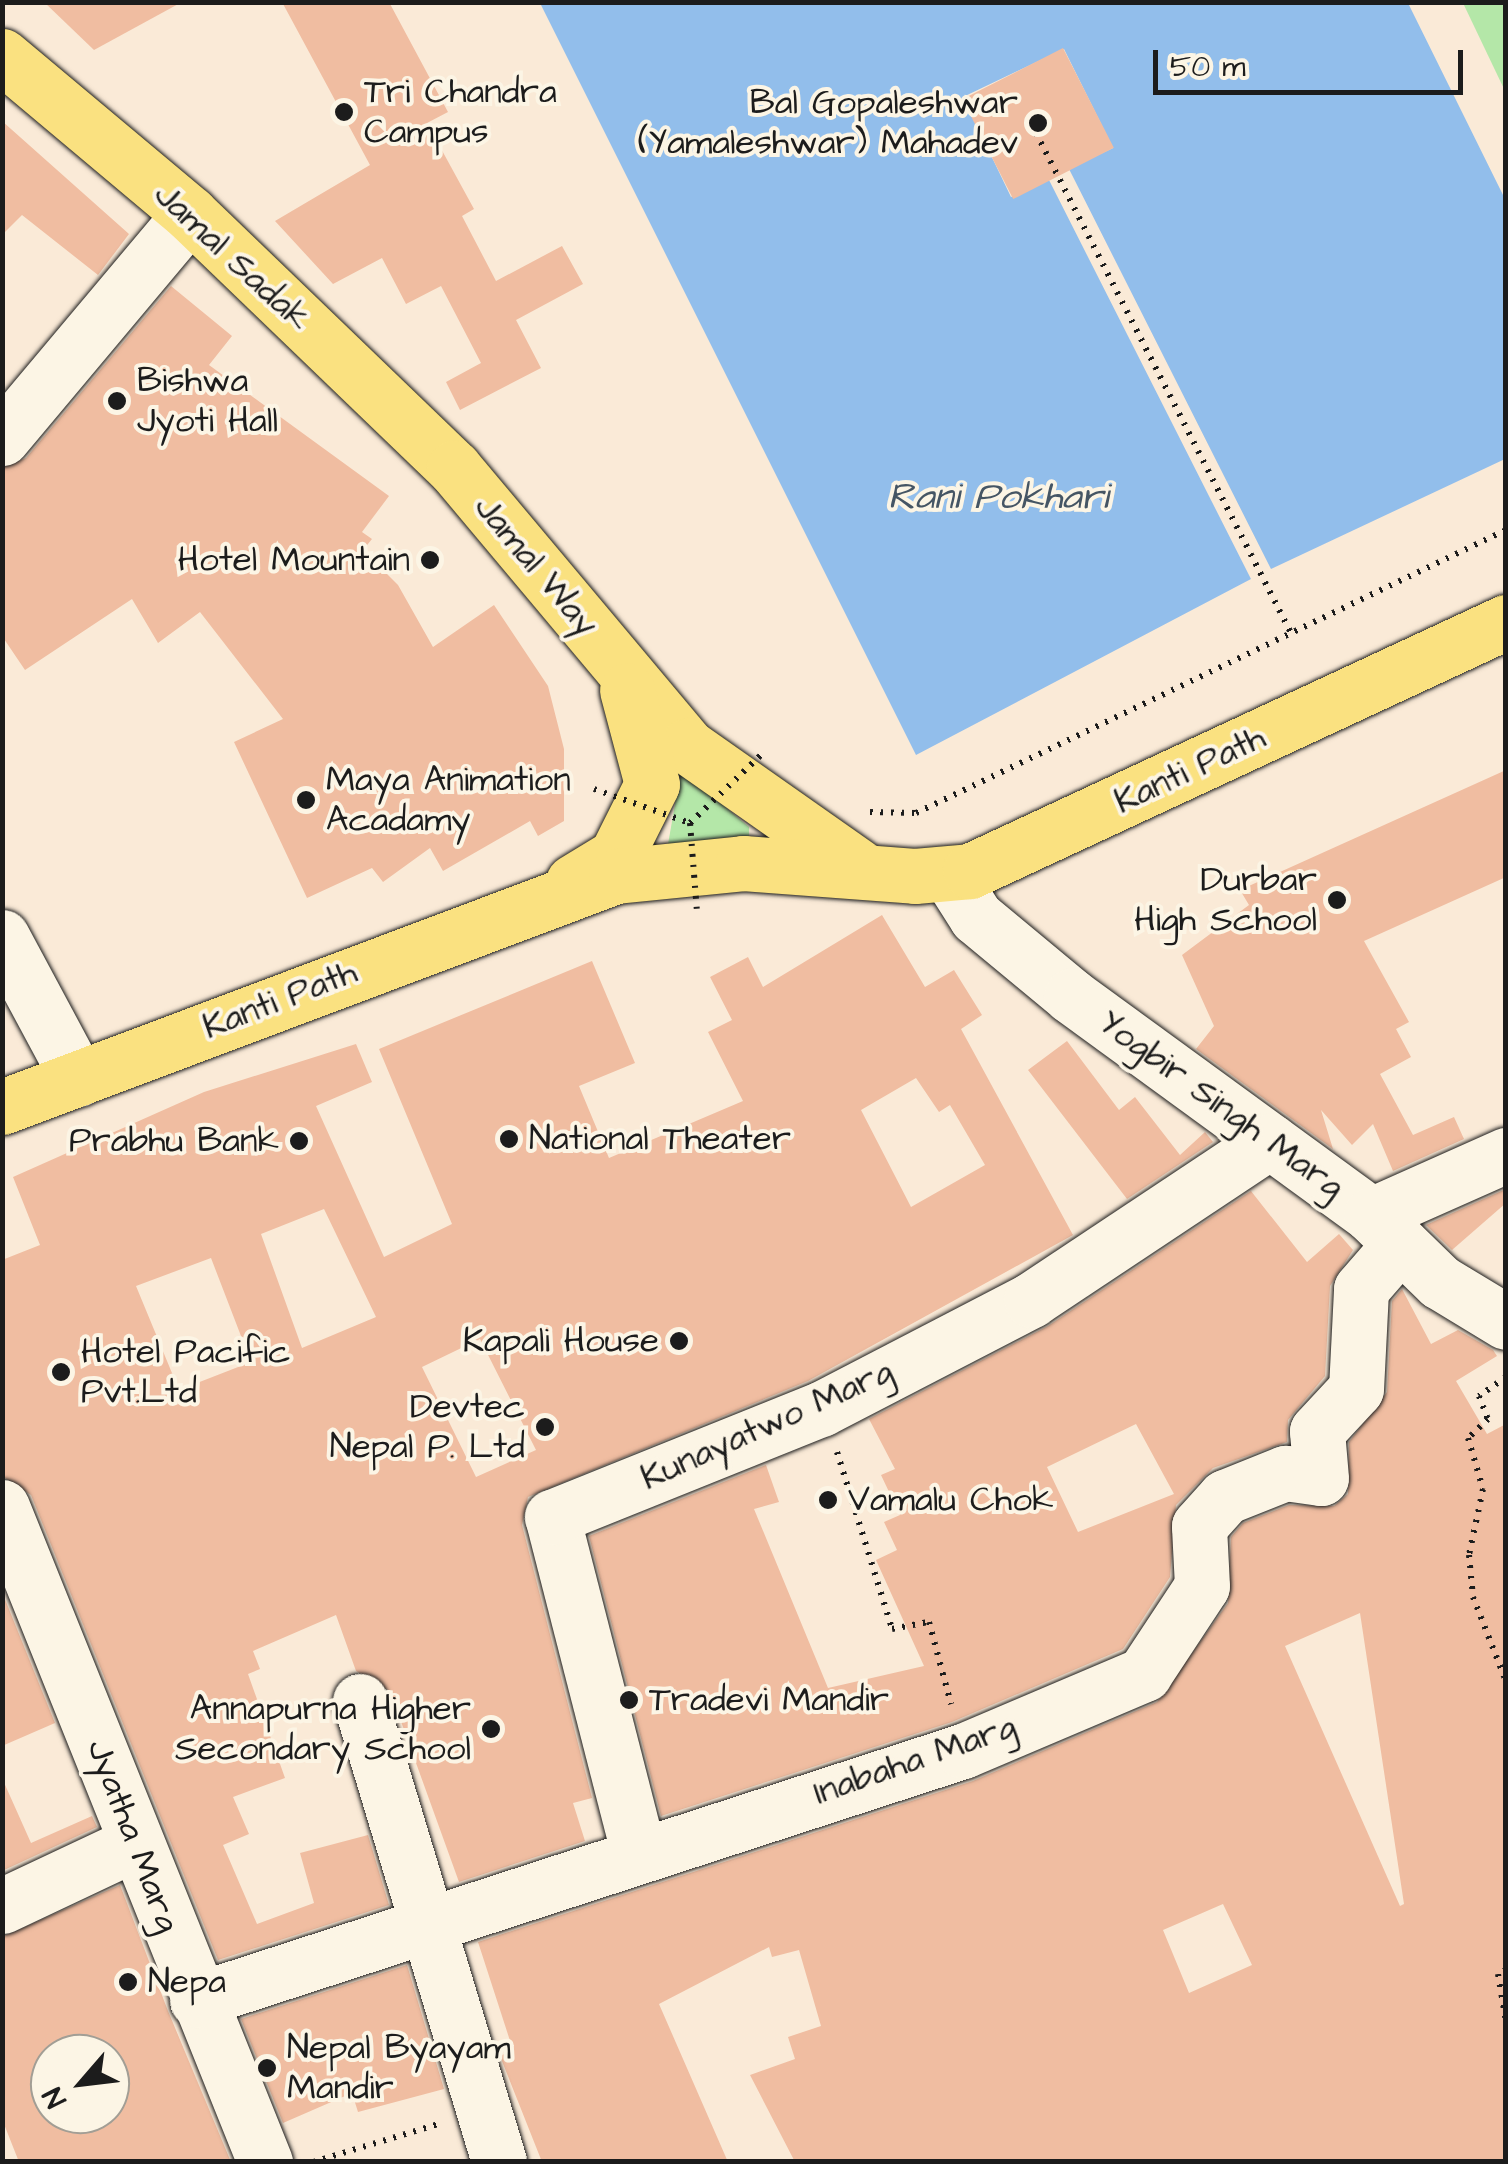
<!DOCTYPE html>
<style>
body{margin:0}
#map{position:relative;width:1508px;height:2164px;overflow:hidden;background:#faead7;font-family:"Architects Daughter",sans-serif}
div>[style]{position:absolute}
.green>*{inset:0;background:#b4e7a8}
.water>*{inset:0;background:#92beeb}
.building>*{inset:0;background:#f0bda1;transform-origin:0 0}
.path>*{height:6px;margin-top:-3px;transform-origin:0;background:repeating-linear-gradient(90deg,#1c1c1c 0 2.5px,transparent 0 10.5px)}
.roads{filter:drop-shadow(0 0 2px #1c1c1c) drop-shadow(0 0 2px #1c1c1c)}
.minor>*{height:55px;margin:-27.5px;padding:0 27.5px;transform-origin:27.5px;border-radius:27.5px;background:#fcf5e5}
.major>*{height:55px;margin:-27.5px;padding:0 27.5px;transform-origin:27.5px;border-radius:27.5px;background:#fae180}
.path-bridge>*{height:6px;margin-top:-3px;transform-origin:0;background:repeating-linear-gradient(90deg,#1c1c1c 0 2.5px,transparent 0 10.5px)}
.dots>*{width:28px;height:28px;translate:-50% -50%;box-sizing:border-box;border:5px solid #fcf5e5;border-radius:50%}
span{translate:-50% -50%;white-space:nowrap;text-align:center;line-height:1.15;-webkit-text-stroke:8px #fcf5e5;paint-order:stroke}
.poi-label{font-size:35px;color:#1c1c1c}
.left{translate:0 -50%;text-align:left}
.right{translate:-100% -50%;text-align:right}
.street-label{font-size:35px;color:#1c1c1c}
.water-label{font-size:38px;color:#455564;font-style:italic}
.frame{position:absolute;inset:0;border:5px solid #1c1c1c;pointer-events:none}
.north{position:absolute;left:30px;top:2034px;width:100px;height:100px;box-sizing:border-box;background:#fcf5e5;border:2px solid #a29e95;border-radius:50%;rotate:242deg;font-size:28px;font-weight:700;line-height:40px;text-align:center;color:#1c1c1c}
.north::after{content:'';display:block;margin:auto;width:35px;height:45px;background:#1c1c1c;clip-path:polygon(50% 0,100% 100%,50% 72%,0 100%)}
.scale{position:absolute;left:1153px;top:50px;width:310px;height:45px;box-sizing:border-box;border:5px solid #1c1c1c;border-top:0;padding-left:12px;font-size:30px;line-height:35px;white-space:nowrap;color:#1c1c1c;-webkit-text-stroke:8px #fcf5e5;paint-order:stroke}
</style>
<div id="map">
<div class="green">
<div style="clip-path:polygon(1463px 3px,1505px 3px,1505px 91px)"></div>
<div style="clip-path:polygon(681px 770px,749px 827px,749px 837px,667px 850px)"></div>
</div>
<div class="water">
<div style="clip-path:polygon(540px 3px,1408px 3px,1505px 199px,1505px 459px,1271px 569px,1069px 169px,1113px 148px,1064px 49px,963px 97px,1011px 197px,1049px 180px,1251px 579px,916px 755px)"></div>
</div>
<div class="building">
<div style="clip-path:polygon(44px 2px,182px 2px,94px 50px)"></div>
<div style="clip-path:polygon(282px 2px,389px 2px,448px 112px,427px 123px,474px 209px,462px 216px,496px 281px,562px 246px,583px 284px,516px 320px,541px 368px,460px 410px,446px 382px,481px 363px,441px 286px,406px 304px,382px 258px,333px 284px,275px 221px,370px 165px)"></div>
<div style="left:1063px;top:48px;width:112px;height:113px;rotate:63deg"></div>
<div style="clip-path:polygon(2px 121px,129px 234px,98px 275px,22px 215px,2px 235px)"></div>
<div style="clip-path:polygon(171px 286px,232px 336px,209px 365px,389px 496px,362px 532px,372px 539px,363px 550px,398px 585px,433px 647px,494px 605px,548px 686px,564px 749px,564px 821px,538px 836px,530px 821px,443px 871px,430px 848px,383px 882px,372px 868px,307px 898px,234px 742px,283px 719px,200px 612px,158px 643px,132px 599px,25px 670px,2px 636px,2px 468px,26px 458px)"></div>
<div style="clip-path:polygon(1506px 770px,1506px 877px,1364px 941px,1409px 1022px,1396px 1029px,1411px 1057px,1380px 1074px,1413px 1135px,1454px 1117px,1464px 1139px,1393px 1171px,1373px 1124px,1352px 1145px,1321px 1110px,1333px 1149px,1196px 1049px,1214px 1026px,1182px 955px,1249px 905px,1240px 890px)"></div>
<div style="clip-path:polygon(evenodd,882px 915px,925px 987px,954px 970px,982px 1015px,961px 1029px,1073px 1235px,808px 1381px,528px 1497px,522px 1525px,592px 1798px,573px 1803px,585px 1841px,459px 1882px,390px 1691px,356px 1671px,336px 1615px,253px 1651px,260px 1669px,248px 1674px,285px 1778px,233px 1797px,249px 1834px,223px 1845px,257px 1924px,314px 1903px,300px 1853px,368px 1835px,389px 1905px,218px 1960px,31px 1495px,2px 1476px,2px 1260px,40px 1245px,13px 1177px,204px 1092px,356px 1044px,372px 1082px,316px 1106px,384px 1257px,452px 1224px,379px 1049px,592px 961px,635px 1063px,579px 1086px,609px 1158px,743px 1101px,708px 1032px,732px 1020px,710px 977px,748px 957px,763px 987px,882px 915px,916px 1078px,939px 1112px,950px 1105px,985px 1165px,911px 1207px,861px 1110px,916px 1078px,882px 915px,324px 1209px,376px 1317px,302px 1348px,261px 1234px,324px 1209px,882px 915px,211px 1258px,251px 1362px,179px 1390px,136px 1286px,211px 1258px,882px 915px,480px 1339px,536px 1450px,476px 1477px,422px 1367px,480px 1339px)"></div>
<div style="clip-path:polygon(1067px 1041px,1119px 1110px,1135px 1097px,1180px 1155px,1205px 1132px,1213px 1142px,1127px 1199px,1028px 1070px)"></div>
<div style="clip-path:polygon(1506px 1189px,1506px 1203px,1452px 1250px,1426px 1225px)"></div>
<div style="clip-path:polygon(evenodd,1251px 1191px,1307px 1262px,1339px 1234px,1353px 1250px,1330px 1286px,1325px 1376px,1288px 1420px,1287px 1442px,1213px 1468px,1176px 1505px,1170px 1577px,1123px 1649px,952px 1722px,661px 1816px,589px 1536px,766px 1465px,779px 1502px,754px 1509px,828px 1688px,924px 1666px,876px 1560px,897px 1550px,884px 1522px,900px 1515px,881px 1475px,895px 1469px,869px 1419px,1048px 1326px,1251px 1191px,1136px 1424px,1174px 1494px,1078px 1532px,1047px 1467px,1136px 1424px)"></div>
<div style="clip-path:polygon(evenodd,1402px 1289px,1431px 1344px,1458px 1330px,1493px 1350px,1497px 1356px,1456px 1381px,1487px 1434px,1506px 1424px,1506px 2162px,795px 2162px,750px 2075px,795px 2059px,788px 2037px,821px 2026px,799px 1950px,772px 1957px,769px 1947px,659px 2004px,728px 2162px,542px 2162px,500px 2056px,513px 2050px,478px 1942px,973px 1781px,1157px 1702px,1228px 1603px,1231px 1537px,1243px 1523px,1289px 1505px,1334px 1506px,1348px 1494px,1349px 1442px,1387px 1392px,1392px 1301px,1402px 1289px,1360px 1613px,1404px 1904px,1400px 1906px,1285px 1646px,1360px 1613px,1402px 1289px,1223px 1904px,1252px 1965px,1189px 1993px,1163px 1930px,1223px 1904px)"></div>
<div style="clip-path:polygon(2px 1592px,55px 1723px,2px 1746px)"></div>
<div style="clip-path:polygon(2px 1778px,31px 1843px,92px 1816px,97px 1827px,2px 1871px)"></div>
<div style="clip-path:polygon(evenodd,120px 1885px,168px 2011px,231px 2162px,19px 2162px,2px 2119px,2px 1937px,120px 1885px,50px 2054px,110px 2054px,110px 2114px,50px 2114px,50px 2054px)"></div>
<div style="clip-path:polygon(407px 1965px,444px 2089px,358px 2112px,352px 2093px,283px 2123px,241px 2019px)"></div>
</div>
<div class="path">
<div style="left:1036px;top:133px;width:561px;rotate:62.98deg"></div>
<div style="left:870px;top:812px;width:46px;rotate:1.2deg"></div>
<div style="left:916px;top:813px;width:654px;rotate:-25.63deg"></div>
<div style="left:1506px;top:1377px;width:33px;rotate:145deg"></div>
<div style="left:1479px;top:1396px;width:25px;rotate:69deg"></div>
<div style="left:1488px;top:1419px;width:28px;rotate:136deg"></div>
<div style="left:1468px;top:1438px;width:53px;rotate:73.6deg"></div>
<div style="left:1483px;top:1489px;width:67px;rotate:102deg"></div>
<div style="left:1469px;top:1555px;width:42px;rotate:84.6deg"></div>
<div style="left:1473px;top:1597px;width:90px;rotate:68.6deg"></div>
<div style="left:837px;top:1452px;width:185px;rotate:72.7deg"></div>
<div style="left:892px;top:1629px;width:38px;rotate:-11deg"></div>
<div style="left:929px;top:1622px;width:85px;rotate:75deg"></div>
<div style="left:1506px;top:1970px;width:9px;rotate:153deg"></div>
<div style="left:1498px;top:1974px;width:49px;rotate:80.5deg"></div>
<div style="left:313px;top:2162px;width:134px;rotate:-16.9deg"></div>
</div>
<div class="roads">
<div class="minor">
<div style="left:2px;top:438px;width:292px;rotate:-50deg"></div>
<div style="left:950px;top:876px;width:49px;rotate:57.6deg"></div>
<div style="left:976px;top:917px;width:124px;rotate:39.7deg"></div>
<div style="left:1071px;top:996px;width:371px;rotate:36.1deg"></div>
<div style="left:1371px;top:1215px;width:96px;rotate:44.2deg"></div>
<div style="left:1440px;top:1282px;width:77px;rotate:31.2deg"></div>
<div style="left:2px;top:937px;width:161px;rotate:61.8deg"></div>
<div style="left:1371px;top:1215px;width:148px;rotate:-24deg"></div>
<div style="left:2px;top:1507px;width:706px;rotate:68.12deg"></div>
<div style="left:360px;top:1701px;width:481px;rotate:73.2deg"></div>
<div style="left:638px;top:1851px;width:345px;rotate:-104.4deg"></div>
<div style="left:552px;top:1517px;width:290px;rotate:-21.9deg"></div>
<div style="left:821px;top:1409px;width:237px;rotate:-27.4deg"></div>
<div style="left:1031px;top:1300px;width:287px;rotate:-33.6deg"></div>
<div style="left:2px;top:1906px;width:148px;rotate:-25.2deg"></div>
<div style="left:197px;top:2000px;width:805px;rotate:-18.01deg"></div>
<div style="left:963px;top:1751px;width:197px;rotate:-23deg"></div>
<div style="left:1144px;top:1674px;width:105px;rotate:-56.6deg"></div>
<div style="left:1202px;top:1586px;width:60px;rotate:-92.9deg"></div>
<div style="left:1199px;top:1526px;width:39px;rotate:-48deg"></div>
<div style="left:1225px;top:1497px;width:65px;rotate:-21.8deg"></div>
<div style="left:1285px;top:1473px;width:36px;rotate:8deg"></div>
<div style="left:1321px;top:1478px;width:47px;rotate:-94.9deg"></div>
<div style="left:1317px;top:1431px;width:57px;rotate:-47.1deg"></div>
<div style="left:1356px;top:1389px;width:100px;rotate:-87.1deg"></div>
<div style="left:1361px;top:1289px;width:60px;rotate:-49.1deg"></div>
</div>
<div class="major">
<div style="left:2px;top:56px;width:246px;rotate:40deg"></div>
<div style="left:190px;top:214px;width:366px;rotate:43.9deg"></div>
<div style="left:454px;top:468px;width:363px;rotate:50deg"></div>
<div style="left:687px;top:746px;width:209px;rotate:35.1deg"></div>
<div style="left:573px;top:882px;width:50px;rotate:-31.2deg"></div>
<div style="left:616px;top:856px;width:80px;rotate:-63.4deg"></div>
<div style="left:652px;top:784px;width:97px;rotate:-104.9deg"></div>
<div style="left:2px;top:1107px;width:656px;rotate:-20.62deg"></div>
<div style="left:616px;top:876px;width:128px;rotate:-5.8deg"></div>
<div style="left:743px;top:863px;width:172px;rotate:4.3deg"></div>
<div style="left:915px;top:876px;width:55px;rotate:-5.2deg"></div>
<div style="left:970px;top:871px;width:591px;rotate:-24.92deg"></div>
</div>
</div>
<div class="path-bridge">
<div style="left:594px;top:789px;width:102px;rotate:19.5deg"></div>
<div style="left:690px;top:823px;width:104px;rotate:-43.8deg"></div>
<div style="left:690px;top:823px;width:88px;rotate:85.5deg"></div>
</div>
<div class="dots">
<div style="left:344px;top:112px;background:#1c1c1c"></div>
<div style="left:1038px;top:123px;background:#1c1c1c"></div>
<div style="left:117px;top:401px;background:#1c1c1c"></div>
<div style="left:430px;top:560px;background:#1c1c1c"></div>
<div style="left:306px;top:800px;background:#1c1c1c"></div>
<div style="left:1337px;top:900px;background:#1c1c1c"></div>
<div style="left:509px;top:1139px;background:#1c1c1c"></div>
<div style="left:299px;top:1141px;background:#1c1c1c"></div>
<div style="left:679px;top:1341px;background:#1c1c1c"></div>
<div style="left:61px;top:1372px;background:#1c1c1c"></div>
<div style="left:545px;top:1427px;background:#1c1c1c"></div>
<div style="left:828px;top:1500px;background:#1c1c1c"></div>
<div style="left:629px;top:1700px;background:#1c1c1c"></div>
<div style="left:491px;top:1729px;background:#1c1c1c"></div>
<div style="left:128px;top:1982px;background:#1c1c1c"></div>
<div style="left:267px;top:2068px;background:#1c1c1c"></div>
</div>
<div class="poi-label">
<span class="left" style="left:364px;top:112px">Tri Chandra<br>Campus</span>
<span class="right" style="left:1018px;top:123px">Bal Gopaleshwar<br>(Yamaleshwar) Mahadev</span>
<span class="left" style="left:137px;top:401px">Bishwa<br>Jyoti Hall</span>
<span class="right" style="left:410px;top:560px">Hotel Mountain</span>
<span class="left" style="left:326px;top:800px">Maya Animation<br>Acadamy</span>
<span class="right" style="left:1317px;top:900px">Durbar<br>High School</span>
<span class="left" style="left:529px;top:1139px">National Theater</span>
<span class="right" style="left:279px;top:1141px">Prabhu Bank</span>
<span class="right" style="left:659px;top:1341px">Kapali House</span>
<span class="left" style="left:81px;top:1372px">Hotel Pacific<br>Pvt.Ltd</span>
<span class="right" style="left:525px;top:1427px">Devtec<br>Nepal P. Ltd</span>
<span class="left" style="left:848px;top:1500px">Vamalu Chok</span>
<span class="left" style="left:649px;top:1700px">Tradevi Mandir</span>
<span class="right" style="left:471px;top:1729px">Annapurna Higher<br>Secondary School</span>
<span class="left" style="left:148px;top:1982px">Nepa</span>
<span class="left" style="left:287px;top:2068px">Nepal Byayam<br>Mandir</span>
</div>
<div class="street-label">
<span style="left:232px;top:257px;rotate:43deg">Jamal Sadak</span>
<span style="left:536px;top:566px;rotate:50deg">Jamal Way</span>
<span style="left:1190px;top:770px;rotate:-25deg">Kanti Path</span>
<span style="left:280px;top:1000px;rotate:-21deg">Kanti Path</span>
<span style="left:1221px;top:1105px;rotate:36deg">Yogbir Singh Marg</span>
<span style="left:767px;top:1425px;rotate:-24deg">Kunayatwo Marg</span>
<span style="left:915px;top:1760px;rotate:-19deg">Inabaha Marg</span>
<span style="left:133px;top:1836px;rotate:69deg">Jyatha Marg</span>
</div>
<div class="water-label">
<span style="left:998px;top:498px">Rani Pokhari</span>
</div>
<div class="frame"></div>
<div class="north">N</div>
<div class="scale">50 m</div>
</div>
